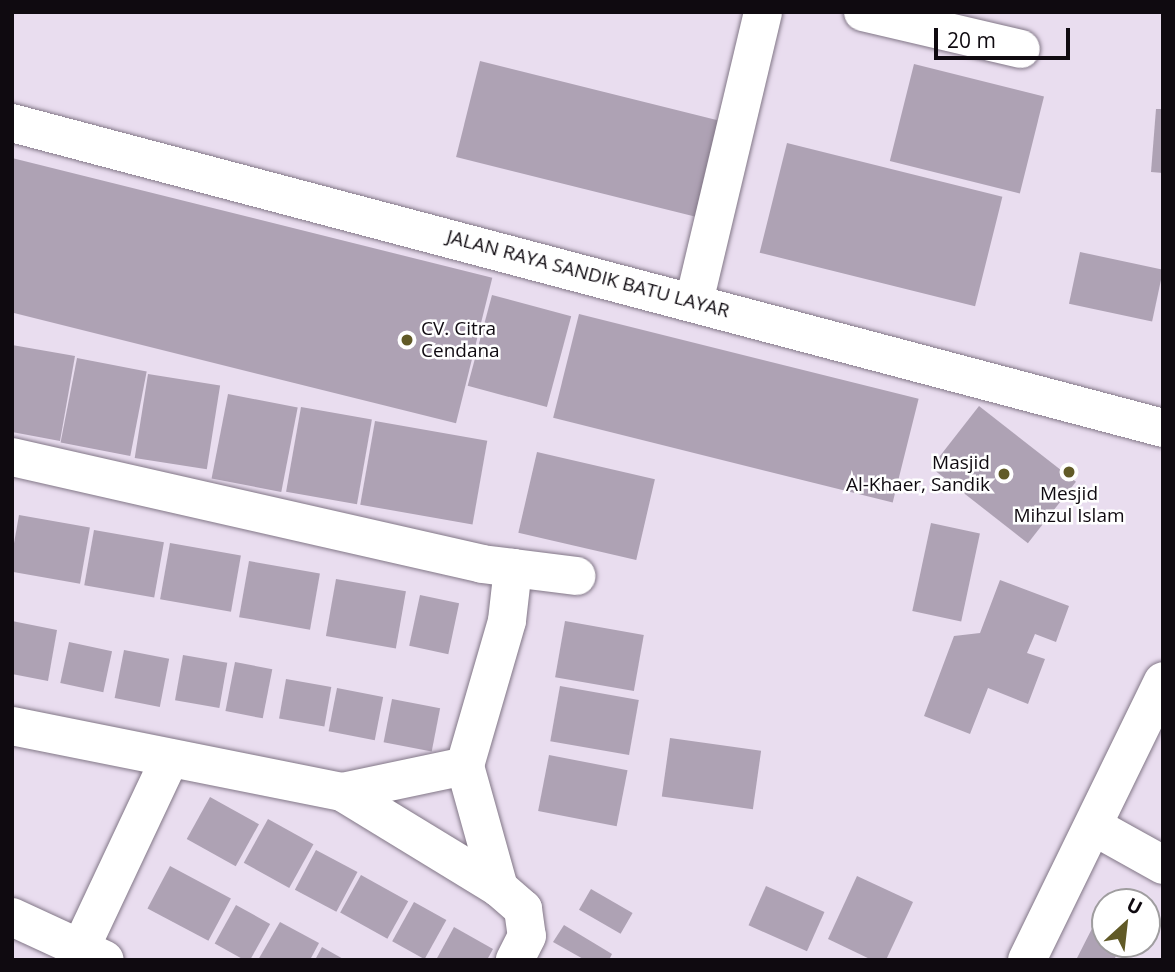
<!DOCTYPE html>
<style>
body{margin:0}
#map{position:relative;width:1175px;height:972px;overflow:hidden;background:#e9ddef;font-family:"Open Sans",sans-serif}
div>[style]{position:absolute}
.building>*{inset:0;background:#aea2b4;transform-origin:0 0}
.roads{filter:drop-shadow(0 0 2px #827787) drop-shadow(0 0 2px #827787)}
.minor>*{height:38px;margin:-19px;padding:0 19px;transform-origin:19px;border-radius:19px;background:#fff}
.secondary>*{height:38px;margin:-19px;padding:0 19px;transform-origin:19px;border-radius:19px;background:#fff}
.dots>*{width:19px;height:19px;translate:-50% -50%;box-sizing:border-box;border:4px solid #fff;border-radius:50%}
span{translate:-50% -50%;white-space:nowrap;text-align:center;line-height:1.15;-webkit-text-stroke:5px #fff;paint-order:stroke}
.street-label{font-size:19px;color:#0f0a10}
.poi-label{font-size:19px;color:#0f0a10}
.left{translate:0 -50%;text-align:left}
.right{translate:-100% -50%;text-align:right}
.frame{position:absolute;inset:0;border:14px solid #0f0a10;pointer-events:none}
.north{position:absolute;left:1091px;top:888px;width:70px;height:70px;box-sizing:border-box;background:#fff;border:2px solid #9f9d9f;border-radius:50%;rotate:27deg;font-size:19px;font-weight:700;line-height:28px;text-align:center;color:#0f0a10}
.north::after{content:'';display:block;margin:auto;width:24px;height:32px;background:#615a27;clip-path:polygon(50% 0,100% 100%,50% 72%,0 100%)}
.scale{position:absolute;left:934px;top:28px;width:136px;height:32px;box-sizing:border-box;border:4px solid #0f0a10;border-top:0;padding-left:9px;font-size:21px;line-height:24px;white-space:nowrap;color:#0f0a10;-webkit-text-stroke:5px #fff;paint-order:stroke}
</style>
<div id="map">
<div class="building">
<div style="left:480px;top:61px;width:248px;height:99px;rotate:14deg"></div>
<div style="left:914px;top:64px;width:134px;height:100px;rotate:14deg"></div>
<div style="clip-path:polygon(1156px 109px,1163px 109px,1163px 173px,1151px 172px)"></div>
<div style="left:787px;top:143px;width:222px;height:113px;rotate:14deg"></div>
<div style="left:12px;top:158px;width:495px;height:150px;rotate:14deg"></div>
<div style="left:1080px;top:252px;width:85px;height:53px;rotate:12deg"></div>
<div style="left:492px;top:295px;width:82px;height:94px;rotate:15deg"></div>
<div style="left:579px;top:314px;width:350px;height:107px;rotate:14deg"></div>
<div style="clip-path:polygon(12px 345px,75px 356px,60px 441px,12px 432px)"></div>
<div style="left:77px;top:358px;width:71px;height:86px;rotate:11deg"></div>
<div style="left:148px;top:374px;width:73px;height:85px;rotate:9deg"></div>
<div style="left:228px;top:394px;width:71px;height:86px;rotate:11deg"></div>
<div style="left:979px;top:406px;width:123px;height:78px;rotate:38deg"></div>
<div style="left:301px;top:407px;width:72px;height:86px;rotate:10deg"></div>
<div style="left:375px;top:421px;width:114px;height:85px;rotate:10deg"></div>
<div style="left:537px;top:452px;width:121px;height:83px;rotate:13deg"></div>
<div style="left:19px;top:515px;width:72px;height:57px;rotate:10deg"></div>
<div style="left:931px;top:523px;width:50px;height:90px;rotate:12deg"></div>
<div style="left:94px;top:530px;width:71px;height:56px;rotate:10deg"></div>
<div style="left:170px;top:543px;width:72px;height:57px;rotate:10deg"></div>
<div style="left:249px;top:561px;width:72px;height:57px;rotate:10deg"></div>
<div style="left:336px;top:579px;width:71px;height:58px;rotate:10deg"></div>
<div style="clip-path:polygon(1000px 580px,1069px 606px,1056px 642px,1035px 634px,1027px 653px,1045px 659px,1028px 704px,988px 688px,970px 734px,924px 716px,954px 636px,980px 633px)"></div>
<div style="left:420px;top:595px;width:40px;height:52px;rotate:12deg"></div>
<div style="clip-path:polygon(12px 621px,57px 630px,48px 681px,12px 674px)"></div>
<div style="left:565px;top:621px;width:80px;height:57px;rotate:10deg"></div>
<div style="left:69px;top:642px;width:44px;height:42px;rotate:12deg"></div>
<div style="left:124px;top:650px;width:46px;height:49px;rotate:11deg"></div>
<div style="left:183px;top:655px;width:45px;height:46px;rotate:10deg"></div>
<div style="left:235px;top:662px;width:38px;height:50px;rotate:11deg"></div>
<div style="left:286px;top:679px;width:46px;height:40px;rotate:10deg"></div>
<div style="left:560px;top:686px;width:80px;height:56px;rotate:10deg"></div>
<div style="left:337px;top:688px;width:47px;height:44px;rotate:11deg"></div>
<div style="left:392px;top:699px;width:49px;height:44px;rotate:11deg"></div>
<div style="left:670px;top:738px;width:92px;height:59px;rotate:8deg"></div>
<div style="left:549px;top:755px;width:80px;height:57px;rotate:11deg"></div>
<div style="left:210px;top:797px;width:56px;height:48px;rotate:29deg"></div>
<div style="left:268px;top:819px;width:52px;height:50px;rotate:29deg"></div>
<div style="left:316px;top:850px;width:47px;height:45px;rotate:28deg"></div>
<div style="left:170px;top:866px;width:69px;height:48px;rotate:28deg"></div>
<div style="left:361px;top:875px;width:54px;height:43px;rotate:29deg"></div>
<div style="clip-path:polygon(857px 876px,913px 902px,886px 960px,872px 960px,828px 939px)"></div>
<div style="left:766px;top:886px;width:64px;height:43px;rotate:24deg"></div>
<div style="left:591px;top:889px;width:48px;height:24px;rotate:30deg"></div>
<div style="left:414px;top:902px;width:37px;height:45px;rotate:29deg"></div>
<div style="clip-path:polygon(1105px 903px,1105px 944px,1122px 944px,1114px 960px,1076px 960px)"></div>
<div style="left:236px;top:905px;width:39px;height:44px;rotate:29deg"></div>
<div style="clip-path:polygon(280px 922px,319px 943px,310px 960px,258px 960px)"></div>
<div style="clip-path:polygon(564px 925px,612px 954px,609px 960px,585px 960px,553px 942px)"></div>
<div style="clip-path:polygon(454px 927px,493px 949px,487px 960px,436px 960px)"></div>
<div style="clip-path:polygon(322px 947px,345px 960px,315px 960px)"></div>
</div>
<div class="roads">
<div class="minor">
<div style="left:863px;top:12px;width:162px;rotate:13.2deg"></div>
<div style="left:694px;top:302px;width:298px;rotate:-76.6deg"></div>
<div style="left:12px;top:457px;width:482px;rotate:12.8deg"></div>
<div style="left:482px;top:564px;width:31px;rotate:7deg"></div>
<div style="left:513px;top:568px;width:53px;rotate:96.5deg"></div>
<div style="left:507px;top:621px;width:151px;rotate:106.2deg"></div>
<div style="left:465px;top:766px;width:127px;rotate:74.4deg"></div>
<div style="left:499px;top:888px;width:32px;rotate:41deg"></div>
<div style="left:523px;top:909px;width:27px;rotate:82deg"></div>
<div style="left:527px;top:936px;width:27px;rotate:117deg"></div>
<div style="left:513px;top:568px;width:64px;rotate:7.2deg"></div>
<div style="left:12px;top:726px;width:337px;rotate:11.3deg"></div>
<div style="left:342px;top:792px;width:126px;rotate:-11.9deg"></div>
<div style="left:342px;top:792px;width:184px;rotate:31.4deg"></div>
<div style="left:1093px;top:826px;width:80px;rotate:29.1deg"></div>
<div style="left:12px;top:917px;width:102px;rotate:24.8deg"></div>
<div style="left:75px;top:960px;width:223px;rotate:-64.8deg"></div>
<div style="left:1027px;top:960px;width:310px;rotate:-64deg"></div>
</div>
<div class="secondary">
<div style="left:12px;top:123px;width:1191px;rotate:14.84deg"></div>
</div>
</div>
<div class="dots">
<div style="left:407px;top:340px;background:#615a27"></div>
<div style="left:1069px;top:472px;background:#615a27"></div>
<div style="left:1004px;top:474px;background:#615a27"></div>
</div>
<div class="street-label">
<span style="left:588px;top:274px;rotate:15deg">JALAN RAYA SANDIK BATU LAYAR</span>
</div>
<div class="poi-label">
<span class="left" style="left:421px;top:340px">CV. Citra<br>Cendana</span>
<span class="right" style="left:990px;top:474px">Masjid<br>Al-Khaer, Sandik</span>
<span style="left:1069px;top:505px">Mesjid<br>Mihzul Islam</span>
</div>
<div class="frame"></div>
<div class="north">U</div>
<div class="scale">20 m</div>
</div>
